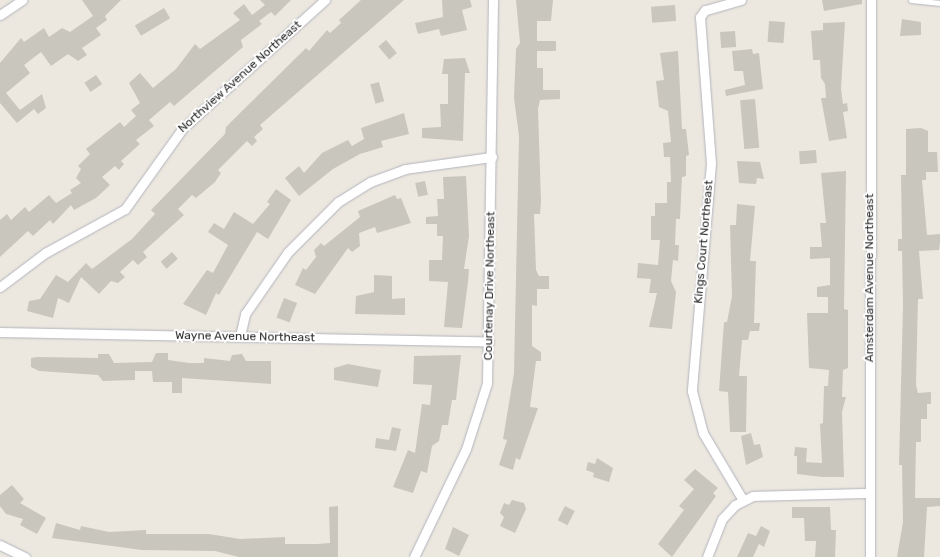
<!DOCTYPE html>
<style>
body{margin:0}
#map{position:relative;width:940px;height:557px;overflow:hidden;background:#ede8df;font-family:Rubik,sans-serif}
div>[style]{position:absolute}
.building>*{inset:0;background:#c9c6bd;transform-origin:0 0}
.roads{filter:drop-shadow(0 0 1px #b2b4bf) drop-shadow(0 0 1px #b2b4bf)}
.lane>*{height:4.5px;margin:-2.25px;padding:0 2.25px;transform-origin:2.25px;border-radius:2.25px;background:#fff}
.street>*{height:9px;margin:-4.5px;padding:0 4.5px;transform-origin:4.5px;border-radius:4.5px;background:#fff}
span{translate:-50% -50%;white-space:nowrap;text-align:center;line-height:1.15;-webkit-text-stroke:4px #fff;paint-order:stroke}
.street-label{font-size:12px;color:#2c2c2c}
</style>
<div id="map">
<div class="building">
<div style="clip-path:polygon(82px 0,121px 0,105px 16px,107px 20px,96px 28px,101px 35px,82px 48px,87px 55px,78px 61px,68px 54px,51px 66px,41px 52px,24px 65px,30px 73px,6px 93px,20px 110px,42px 94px,46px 108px,38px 114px,34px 109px,17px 123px,0 103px,0 63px,21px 38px,24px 42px,44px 28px,49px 37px,62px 28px,70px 32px,93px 16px)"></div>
<div style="clip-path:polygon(260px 0,291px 0,275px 16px,271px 12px,259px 21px,262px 24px,241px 40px,243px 47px,174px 106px,170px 102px,149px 120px,154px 126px,136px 140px,140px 144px,121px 161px,124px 164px,119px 170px,115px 166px,102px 177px,110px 185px,96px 198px,74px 210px,71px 205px,53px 224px,50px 220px,33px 236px,28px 231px,0 257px,0 220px,7px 214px,11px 220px,25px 207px,29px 212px,49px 195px,56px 203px,72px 193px,70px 190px,81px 183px,76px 178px,81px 169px,78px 166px,90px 154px,86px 149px,120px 122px,124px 127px,136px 116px,131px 110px,140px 103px,129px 83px,140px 73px,153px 88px,176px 69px,195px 44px,200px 49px,240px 20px,233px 13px,244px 4px,252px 15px,265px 5px)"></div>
<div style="clip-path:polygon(361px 0,404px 0,260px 125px,263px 129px,254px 137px,257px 141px,252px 146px,247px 141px,218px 170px,221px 173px,215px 182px,196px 198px,192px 195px,178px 209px,184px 215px,143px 252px,147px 257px,138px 265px,133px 260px,120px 272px,125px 277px,118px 283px,111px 281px,99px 294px,81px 277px,69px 303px,58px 298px,53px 318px,27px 311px,29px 301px,40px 299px,56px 275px,68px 282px,86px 263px,92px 269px,132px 239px,155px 214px,151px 210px,225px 134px,226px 127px,241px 112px,306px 48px,309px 51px,327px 30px,330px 33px,341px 23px,339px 20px)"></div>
<div style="clip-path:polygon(442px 0,470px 0,472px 7px,462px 10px,467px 30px,441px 36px,439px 29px,418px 34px,415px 23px,443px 17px)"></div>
<div style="clip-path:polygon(516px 0,553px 0,551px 21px,537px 21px,537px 41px,556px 41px,556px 51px,537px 51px,537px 68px,543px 68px,543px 90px,560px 90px,560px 99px,540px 100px,538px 109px,541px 201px,540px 214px,534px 214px,536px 270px,539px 276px,549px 276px,549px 289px,537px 289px,537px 306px,532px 305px,532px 346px,541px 352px,541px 361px,536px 361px,530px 407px,538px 408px,520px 460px,516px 458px,513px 470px,499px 465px,507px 440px,503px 439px,514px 373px,519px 136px,514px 98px,516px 49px,520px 43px)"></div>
<div style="clip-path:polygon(822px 0,862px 0,862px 4px,824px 11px)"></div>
<div style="left:675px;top:5px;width:16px;height:24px;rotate:86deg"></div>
<div style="left:164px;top:8px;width:12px;height:34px;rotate:59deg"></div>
<div style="clip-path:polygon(902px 19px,921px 22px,921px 35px,900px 36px)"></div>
<div style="left:769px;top:21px;width:16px;height:21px;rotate:4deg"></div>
<div style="clip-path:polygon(845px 22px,841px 89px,843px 104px,847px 103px,848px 111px,843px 112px,847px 138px,829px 141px,821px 98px,826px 98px,825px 84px,821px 78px,820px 60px,813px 60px,811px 31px,823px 30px,823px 23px)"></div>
<div style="left:735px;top:31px;width:16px;height:15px;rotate:86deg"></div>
<div style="left:386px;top:40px;width:17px;height:10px;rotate:50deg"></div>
<div style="clip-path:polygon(752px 49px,753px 54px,759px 53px,763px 89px,726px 96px,725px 90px,745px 85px,743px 71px,734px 71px,732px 51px)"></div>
<div style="clip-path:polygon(678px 51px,682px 129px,686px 129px,689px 155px,686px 156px,686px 176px,682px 177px,680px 219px,676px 219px,675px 245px,679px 245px,678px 261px,673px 260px,671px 281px,676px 292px,672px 329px,649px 327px,657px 293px,649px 293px,651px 279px,637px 278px,638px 263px,658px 265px,660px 240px,651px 240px,651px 216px,655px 216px,655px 203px,667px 203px,667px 182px,671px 182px,670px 157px,664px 157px,663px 143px,671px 142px,668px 111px,659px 107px,656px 81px,664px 80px,660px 53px)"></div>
<div style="clip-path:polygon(465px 58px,470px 73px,465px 73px,463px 141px,422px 138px,422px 128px,441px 127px,440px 104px,448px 104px,448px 74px,442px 74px,444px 59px)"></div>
<div style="left:96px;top:75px;width:11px;height:14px;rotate:56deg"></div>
<div style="left:379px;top:82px;width:20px;height:9px;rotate:75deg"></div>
<div style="left:755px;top:99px;width:49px;height:15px;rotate:85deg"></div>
<div style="clip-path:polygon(404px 113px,409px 134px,381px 141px,383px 147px,360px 154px,333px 169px,299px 196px,285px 178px,299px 166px,304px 173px,322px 153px,348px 140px,352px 146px,364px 139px,361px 128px)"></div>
<div style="clip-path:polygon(921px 128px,928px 131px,928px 152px,937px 152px,938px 172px,926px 172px,926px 180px,922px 180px,927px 235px,940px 234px,940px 243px,939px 250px,919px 251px,923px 299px,918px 299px,916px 385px,918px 393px,931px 392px,931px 404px,927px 404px,927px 419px,921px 419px,921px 442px,916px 442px,915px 498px,940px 498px,940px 506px,927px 507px,924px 557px,897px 557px,903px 522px,902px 465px,899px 465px,903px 305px,902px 251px,898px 251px,898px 239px,902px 239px,901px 175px,906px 175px,906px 129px)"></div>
<div style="left:816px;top:150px;width:13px;height:17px;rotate:86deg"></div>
<div style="clip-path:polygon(737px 161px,760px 162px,764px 179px,757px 178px,756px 184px,739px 183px)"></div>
<div style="clip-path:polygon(846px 171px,844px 309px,848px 310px,848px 368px,843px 370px,842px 397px,846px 397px,842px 412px,844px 477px,822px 477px,797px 474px,797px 456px,794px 456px,795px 447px,807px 448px,806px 462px,822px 463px,820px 424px,823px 423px,824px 386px,828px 386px,829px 370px,809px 368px,807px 313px,828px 313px,828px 297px,817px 297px,817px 287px,830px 285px,830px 258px,810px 259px,810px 247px,822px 247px,820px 223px,826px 223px,821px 173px)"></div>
<div style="clip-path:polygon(466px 176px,469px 236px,464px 269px,469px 269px,468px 282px,462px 328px,444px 327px,448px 282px,429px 281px,429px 260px,442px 260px,443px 236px,437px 236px,437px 224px,426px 224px,426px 217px,438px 216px,437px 199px,444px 199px,443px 177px)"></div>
<div style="left:425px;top:181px;width:14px;height:10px;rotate:78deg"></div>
<div style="clip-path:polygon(276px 189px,291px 200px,268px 239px,257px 232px,219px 295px,216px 293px,206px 315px,183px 304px,207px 270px,213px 273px,228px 245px,208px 232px,214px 223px,224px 229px,234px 212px,253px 224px,270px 204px,267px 202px)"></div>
<div style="clip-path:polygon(395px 195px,397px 199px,401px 198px,411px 223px,377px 233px,375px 227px,359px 233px,360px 246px,352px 252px,348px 248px,315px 294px,295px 285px,303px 268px,306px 270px,316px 257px,314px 250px,321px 243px,324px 246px,360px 217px,358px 211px)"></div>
<div style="clip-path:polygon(737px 204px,755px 206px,750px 261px,756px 261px,754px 323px,760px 323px,759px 331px,750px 331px,748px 340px,742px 340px,739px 376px,747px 376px,746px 432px,730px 432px,728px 392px,719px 391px,724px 322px,727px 322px,732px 296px,730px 225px,736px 225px)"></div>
<div style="left:172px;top:252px;width:9px;height:15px;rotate:49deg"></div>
<div style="clip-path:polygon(374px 275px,392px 276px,392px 299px,405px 298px,405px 315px,355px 314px,356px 296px,374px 292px)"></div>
<div style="left:284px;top:298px;width:14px;height:21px;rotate:21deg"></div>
<div style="clip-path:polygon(156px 353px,168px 353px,168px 360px,189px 363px,204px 363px,204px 358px,230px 361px,232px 355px,242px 354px,246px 361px,271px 361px,271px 384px,182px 378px,182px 393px,172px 393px,172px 382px,153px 382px,152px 371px,135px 371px,135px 380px,103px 381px,98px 375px,39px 371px,31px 367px,31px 358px,37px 357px,98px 358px,98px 354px,109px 354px,114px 363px,152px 362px)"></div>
<div style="clip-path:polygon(461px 355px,456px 400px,452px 400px,448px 425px,442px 425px,439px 441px,432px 446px,427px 473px,421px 471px,413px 493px,393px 487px,408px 450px,415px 453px,422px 404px,430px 405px,432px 385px,413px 384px,414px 356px)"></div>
<div style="clip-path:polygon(348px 364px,381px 370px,378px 387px,334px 380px,334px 368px)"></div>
<div style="clip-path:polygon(392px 427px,401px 429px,396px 451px,375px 448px,376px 438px,389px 440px)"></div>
<div style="clip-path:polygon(751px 433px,754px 445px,760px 444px,763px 457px,746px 465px,741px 436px)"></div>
<div style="clip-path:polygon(597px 458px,613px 468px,609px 482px,593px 477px,594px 473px,586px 470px,588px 462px,595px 464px)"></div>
<div style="clip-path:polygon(695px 469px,718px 488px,713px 493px,716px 496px,672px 557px,658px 544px,684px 510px,679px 506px,694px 489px,684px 480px)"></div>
<div style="clip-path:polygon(12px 485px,24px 499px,20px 503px,46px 518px,37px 534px,20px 525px,23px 519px,6px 514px,0 506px,0 495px)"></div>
<div style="clip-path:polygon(512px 500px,524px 503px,526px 509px,515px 533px,500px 526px,504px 517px,500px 513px,504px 503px,509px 505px)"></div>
<div style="clip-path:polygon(338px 506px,338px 557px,239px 557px,215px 551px,142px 550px,52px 538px,56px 523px,80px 530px,81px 526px,109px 532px,146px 530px,146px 534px,209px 534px,240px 539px,285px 537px,285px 544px,317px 544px,330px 543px,329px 507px)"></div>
<div style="left:565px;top:506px;width:11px;height:16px;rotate:27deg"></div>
<div style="clip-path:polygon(792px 507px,830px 507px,831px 530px,836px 530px,835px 557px,815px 557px,816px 541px,805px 541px,804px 518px,792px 518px)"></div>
<div style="clip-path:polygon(761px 526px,770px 531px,764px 547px,759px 544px,753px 557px,737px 557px,748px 533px,756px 536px)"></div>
<div style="clip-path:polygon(453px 527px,469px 535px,459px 556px,445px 549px)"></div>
</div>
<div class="roads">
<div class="lane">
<div style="left:911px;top:0;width:29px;rotate:6deg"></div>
</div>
<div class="street">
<div style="left:741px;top:0;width:37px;rotate:164deg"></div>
<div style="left:705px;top:10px;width:9px;rotate:126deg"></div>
<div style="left:700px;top:17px;width:146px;rotate:85.7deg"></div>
<div style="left:711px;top:163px;width:229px;rotate:94.8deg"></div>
<div style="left:692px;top:391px;width:43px;rotate:75.3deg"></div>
<div style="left:703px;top:433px;width:78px;rotate:59.2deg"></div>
<div style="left:0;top:15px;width:27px;rotate:-34deg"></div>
<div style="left:0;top:287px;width:56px;rotate:-37.1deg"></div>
<div style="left:45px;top:253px;width:91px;rotate:-28.8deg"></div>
<div style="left:125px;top:209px;width:98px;rotate:-54.5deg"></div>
<div style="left:182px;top:129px;width:193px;rotate:-42.1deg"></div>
<div style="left:0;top:332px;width:489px;rotate:1.1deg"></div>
<div style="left:240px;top:336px;width:23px;rotate:-77deg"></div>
<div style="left:245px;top:314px;width:75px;rotate:-55.3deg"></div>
<div style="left:288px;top:252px;width:71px;rotate:-45deg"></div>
<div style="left:338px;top:202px;width:38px;rotate:-32deg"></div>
<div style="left:370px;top:182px;width:37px;rotate:-20deg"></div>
<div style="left:405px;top:169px;width:88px;rotate:-7.9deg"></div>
<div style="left:0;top:545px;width:28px;rotate:26deg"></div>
<div style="left:414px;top:557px;width:120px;rotate:-64.3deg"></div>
<div style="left:466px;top:449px;width:69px;rotate:-72.3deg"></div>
<div style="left:487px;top:383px;width:383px;rotate:-89.1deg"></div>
<div style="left:707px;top:557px;width:41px;rotate:-68.5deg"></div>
<div style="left:722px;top:519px;width:19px;rotate:-47deg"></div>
<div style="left:735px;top:505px;width:20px;rotate:-27deg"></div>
<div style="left:753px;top:496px;width:117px;rotate:-1.5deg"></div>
<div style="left:870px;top:557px;width:557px;rotate:-89.9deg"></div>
</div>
</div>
<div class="street-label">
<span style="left:240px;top:77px;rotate:-42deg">Northview Avenue Northeast</span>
<span style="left:704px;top:242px;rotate:-85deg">Kings Court Northeast</span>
<span style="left:870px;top:278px;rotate:-90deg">Amsterdam Avenue Northeast</span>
<span style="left:490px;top:286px;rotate:-89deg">Courtenay Drive Northeast</span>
<span style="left:245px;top:337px;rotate:1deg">Wayne Avenue Northeast</span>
</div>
</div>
